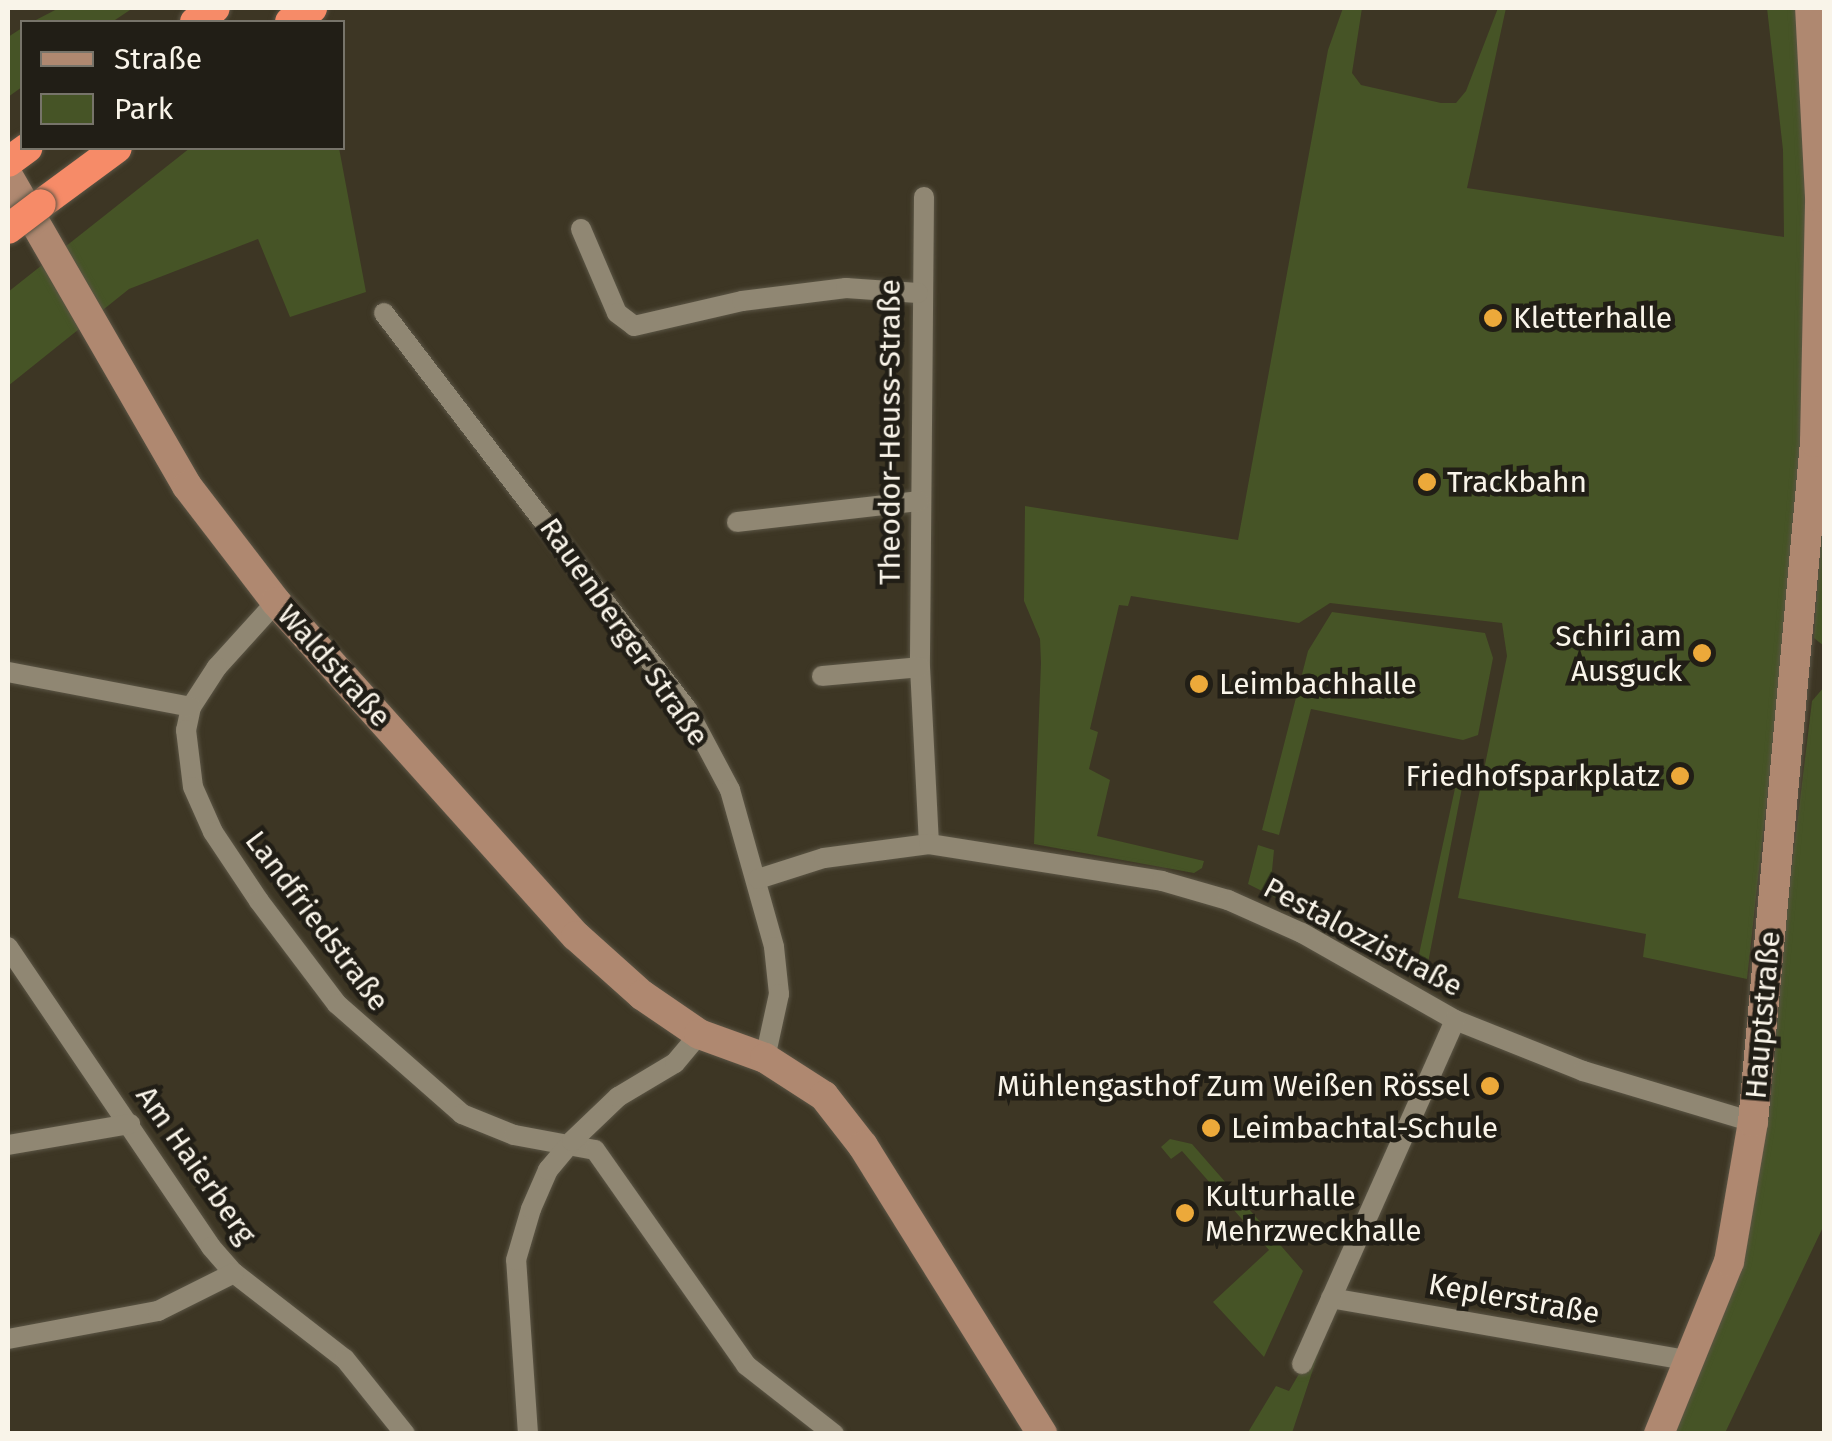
<!DOCTYPE html>
<meta charset="utf-8">
<style>
body{margin:0}
#map{position:relative;width:1832px;height:1441px;overflow:hidden;background:#3d3624;font-family:"Fira Sans",sans-serif}
div>[style]{position:absolute}
.green>*{inset:0;background:#465426}
.roads{filter:drop-shadow(0 0 2px #5b5545) drop-shadow(0 0 2px #5b5545)}
.street>*{height:20px;margin:-10px;padding:0 10px;transform-origin:10px;border-radius:10px;background:#908773}
.secondary>*{height:30px;margin:-15px;padding:0 15px;transform-origin:15px;border-radius:15px;background:#af8870}
.highway>*{height:30px;margin:-15px;padding:0 15px;transform-origin:15px;border-radius:15px;background:#f68b68}
.bridges{filter:drop-shadow(0 0 2px #5b5545) drop-shadow(0 0 2px #5b5545)}
.highway-bridge>*{height:30px;margin:-15px;padding:0 15px;transform-origin:15px;border-radius:15px;background:#f68b68}
.dots>*{width:28px;height:28px;translate:-50% -50%;box-sizing:border-box;border:5px solid #211e16;border-radius:50%}
span{translate:-50% -50%;white-space:nowrap;text-align:center;line-height:1.15;-webkit-text-stroke:9px #211e16;paint-order:stroke}
.poi-label{font-size:30px;color:#f9f4e9}
.left{translate:0 -50%;text-align:left}
.right{translate:-100% -50%;text-align:right}
.street-label{font-size:30px;color:#f9f4e9}
.frame{position:absolute;inset:0;border:10px solid #f9f4e9;pointer-events:none}
.legend{position:absolute;left:20px;top:20px;width:325px;height:130px;box-sizing:border-box;background:#211e16;border:2px solid #77746a;margin:0;padding:12px 18px;list-style:none;font-size:30px;color:#f9f4e9}
.legend li{display:flex;align-items:center;gap:20px;height:50px}
.legend b{width:50px;border:2px solid #77746a}
</style>
<div id="map">
<div class="green">
<div style="clip-path:polygon(59px 8px,133px 8px,112px 22px,32px 22px)"></div>
<div style="clip-path:polygon(1343px 8px,1362px 8px,1352px 73px,1361px 85px,1441px 103px,1456px 103px,1466px 91px,1498px 8px,1506px 8px,1467px 188px,1784px 237px,1783px 150px,1767px 8px,1800px 8px,1808px 121px,1803px 470px,1747px 979px,1643px 957px,1646px 934px,1458px 898px,1507px 656px,1502px 623px,1330px 603px,1299px 623px,1131px 596px,1128px 606px,1119px 605px,1090px 729px,1098px 732px,1089px 769px,1110px 780px,1097px 836px,1204px 861px,1202px 868px,1194px 873px,1034px 844px,1041px 663px,1040px 639px,1024px 601px,1025px 506px,1238px 540px,1328px 50px)"></div>
<div style="clip-path:polygon(22px 28px,22px 87px,8px 97px,8px 37px)"></div>
<div style="clip-path:polygon(190px 148px,339px 148px,366px 292px,290px 317px,258px 239px,129px 289px,8px 386px,8px 292px)"></div>
<div style="clip-path:polygon(1824px 491px,1824px 646px,1814px 638px)"></div>
<div style="clip-path:polygon(1332px 612px,1485px 633px,1493px 658px,1478px 735px,1463px 740px,1311px 709px,1279px 835px,1262px 830px,1308px 651px)"></div>
<div style="clip-path:polygon(1824px 687px,1824px 1225px,1725px 1433px,1673px 1434px,1707px 1333px,1773px 1023px,1812px 701px)"></div>
<div style="clip-path:polygon(1467px 762px,1427px 968px,1413px 977px,1361px 944px,1416px 968px,1459px 770px)"></div>
<div style="clip-path:polygon(1258px 845px,1274px 850px,1272px 871px,1284px 891px,1280px 900px,1248px 884px)"></div>
<div style="clip-path:polygon(1170px 1139px,1192px 1144px,1303px 1271px,1264px 1357px,1213px 1302px,1269px 1250px,1182px 1151px,1171px 1159px,1161px 1147px)"></div>
<div style="clip-path:polygon(1328px 1324px,1292px 1433px,1247px 1434px,1276px 1386px,1289px 1391px)"></div>
</div>
<div class="roads">
<div class="street">
<div style="left:924px;top:197px;width:470px;rotate:90.5deg"></div>
<div style="left:920px;top:667px;width:177px;rotate:87.1deg"></div>
<div style="left:581px;top:229px;width:91px;rotate:66.8deg"></div>
<div style="left:617px;top:313px;width:21px;rotate:37deg"></div>
<div style="left:634px;top:326px;width:111px;rotate:-13deg"></div>
<div style="left:742px;top:301px;width:105px;rotate:-7.1deg"></div>
<div style="left:846px;top:288px;width:72px;rotate:4deg"></div>
<div style="left:384px;top:313px;width:499px;rotate:52.6deg"></div>
<div style="left:687px;top:709px;width:92px;rotate:62deg"></div>
<div style="left:730px;top:790px;width:163px;rotate:74.3deg"></div>
<div style="left:774px;top:947px;width:47px;rotate:83.9deg"></div>
<div style="left:779px;top:994px;width:66px;rotate:102.3deg"></div>
<div style="left:737px;top:522px;width:183px;rotate:-6.6deg"></div>
<div style="left:276px;top:602px;width:88px;rotate:132.2deg"></div>
<div style="left:217px;top:667px;width:48px;rotate:123deg"></div>
<div style="left:191px;top:707px;width:24px;rotate:102deg"></div>
<div style="left:186px;top:730px;width:57px;rotate:83deg"></div>
<div style="left:193px;top:787px;width:49px;rotate:66deg"></div>
<div style="left:213px;top:832px;width:83px;rotate:56.3deg"></div>
<div style="left:259px;top:901px;width:129px;rotate:52.9deg"></div>
<div style="left:337px;top:1004px;width:167px;rotate:41.3deg"></div>
<div style="left:462px;top:1114px;width:56px;rotate:22deg"></div>
<div style="left:514px;top:1135px;width:82px;rotate:10.5deg"></div>
<div style="left:595px;top:1150px;width:263px;rotate:54.9deg"></div>
<div style="left:746px;top:1365px;width:112px;rotate:38.1deg"></div>
<div style="left:8px;top:672px;width:186px;rotate:10.8deg"></div>
<div style="left:822px;top:676px;width:98px;rotate:-5.2deg"></div>
<div style="left:758px;top:879px;width:69px;rotate:-17.7deg"></div>
<div style="left:824px;top:858px;width:106px;rotate:-7.6deg"></div>
<div style="left:929px;top:844px;width:236px;rotate:9deg"></div>
<div style="left:1162px;top:881px;width:69px;rotate:16.1deg"></div>
<div style="left:1228px;top:900px;width:81px;rotate:24deg"></div>
<div style="left:1302px;top:933px;width:176px;rotate:29.6deg"></div>
<div style="left:1455px;top:1020px;width:138px;rotate:21.7deg"></div>
<div style="left:1583px;top:1071px;width:177px;rotate:16.7deg"></div>
<div style="left:8px;top:947px;width:362px;rotate:55.9deg"></div>
<div style="left:211px;top:1247px;width:35px;rotate:49deg"></div>
<div style="left:234px;top:1273px;width:140px;rotate:37.8deg"></div>
<div style="left:345px;top:1359px;width:96px;rotate:51.3deg"></div>
<div style="left:8px;top:1145px;width:124px;rotate:-9.8deg"></div>
<div style="left:1331px;top:1298px;width:361px;rotate:9.9deg"></div>
<div style="left:8px;top:1339px;width:153px;rotate:-10.6deg"></div>
<div style="left:158px;top:1311px;width:85px;rotate:-26.6deg"></div>
<div style="left:1302px;top:1364px;width:376px;rotate:-66deg"></div>
<div style="left:528px;top:1434px;width:174px;rotate:-93.9deg"></div>
<div style="left:516px;top:1260px;width:53px;rotate:-73.6deg"></div>
<div style="left:531px;top:1209px;width:43px;rotate:-66.4deg"></div>
<div style="left:548px;top:1170px;width:38px;rotate:-50deg"></div>
<div style="left:572px;top:1141px;width:64px;rotate:-43.7deg"></div>
<div style="left:618px;top:1097px;width:66px;rotate:-30.8deg"></div>
<div style="left:675px;top:1063px;width:38px;rotate:-50deg"></div>
</div>
<div class="secondary">
<div style="left:8px;top:176px;width:358px;rotate:60deg"></div>
<div style="left:187px;top:486px;width:146px;rotate:52.5deg"></div>
<div style="left:276px;top:602px;width:449px;rotate:48.1deg"></div>
<div style="left:576px;top:936px;width:89px;rotate:41.8deg"></div>
<div style="left:642px;top:995px;width:69px;rotate:34.4deg"></div>
<div style="left:699px;top:1034px;width:70px;rotate:20deg"></div>
<div style="left:765px;top:1058px;width:70px;rotate:32.8deg"></div>
<div style="left:824px;top:1096px;width:63px;rotate:52deg"></div>
<div style="left:863px;top:1146px;width:339px;rotate:58.1deg"></div>
<div style="left:1659px;top:1434px;width:186px;rotate:-67.9deg"></div>
<div style="left:1729px;top:1262px;width:142px;rotate:-80.3deg"></div>
<div style="left:1753px;top:1122px;width:683px;rotate:-84.79deg"></div>
<div style="left:1815px;top:442px;width:245px;rotate:-88.8deg"></div>
<div style="left:1820px;top:197px;width:189px;rotate:-93deg"></div>
</div>
<div class="highway">
<div style="left:195px;top:22px;width:24px;rotate:-35deg"></div>
<div style="left:290px;top:22px;width:26px;rotate:-32deg"></div>
<div style="left:8px;top:162px;width:24px;rotate:-36deg"></div>
<div style="left:41px;top:204px;width:94px;rotate:-36.4deg"></div>
</div>
</div>
<div class="bridges">
<div class="highway-bridge">
<div style="left:8px;top:229px;width:41px;rotate:-37.1deg"></div>
</div>
</div>
<div class="dots">
<div style="left:1493px;top:318px;background:#eca93a"></div>
<div style="left:1427px;top:482px;background:#eca93a"></div>
<div style="left:1702px;top:653px;background:#eca93a"></div>
<div style="left:1199px;top:684px;background:#eca93a"></div>
<div style="left:1680px;top:776px;background:#eca93a"></div>
<div style="left:1490px;top:1086px;background:#eca93a"></div>
<div style="left:1211px;top:1128px;background:#eca93a"></div>
<div style="left:1185px;top:1213px;background:#eca93a"></div>
</div>
<div class="poi-label">
<span class="left" style="left:1513px;top:318px">Kletterhalle</span>
<span class="left" style="left:1447px;top:482px">Trackbahn</span>
<span class="right" style="left:1682px;top:653px">Schiri am<br>Ausguck</span>
<span class="left" style="left:1219px;top:684px">Leimbachhalle</span>
<span class="right" style="left:1660px;top:776px">Friedhofsparkplatz</span>
<span class="right" style="left:1470px;top:1086px">Mühlengasthof Zum Weißen Rössel</span>
<span class="left" style="left:1231px;top:1128px">Leimbachtal-Schule</span>
<span class="left" style="left:1205px;top:1213px">Kulturhalle<br>Mehrzweckhalle</span>
</div>
<div class="street-label">
<span style="left:890px;top:432px;rotate:-90deg">Theodor-Heuss-Straße</span>
<span style="left:624px;top:632px;rotate:55deg">Rauenberger Straße</span>
<span style="left:334px;top:666px;rotate:48deg">Waldstraße</span>
<span style="left:317px;top:921px;rotate:53deg">Landfriedstraße</span>
<span style="left:1363px;top:937px;rotate:28deg">Pestalozzistraße</span>
<span style="left:1763px;top:1015px;rotate:-85deg">Hauptstraße</span>
<span style="left:196px;top:1165px;rotate:55deg">Am Haierberg</span>
<span style="left:1514px;top:1299px;rotate:10deg">Keplerstraße</span>
</div>
<div class="frame"></div>
<ul class="legend">
<li><b style="height:12px;background:#af8870"></b>Straße</li>
<li><b style="height:28px;background:#465426"></b>Park</li>
</ul>
</div>
